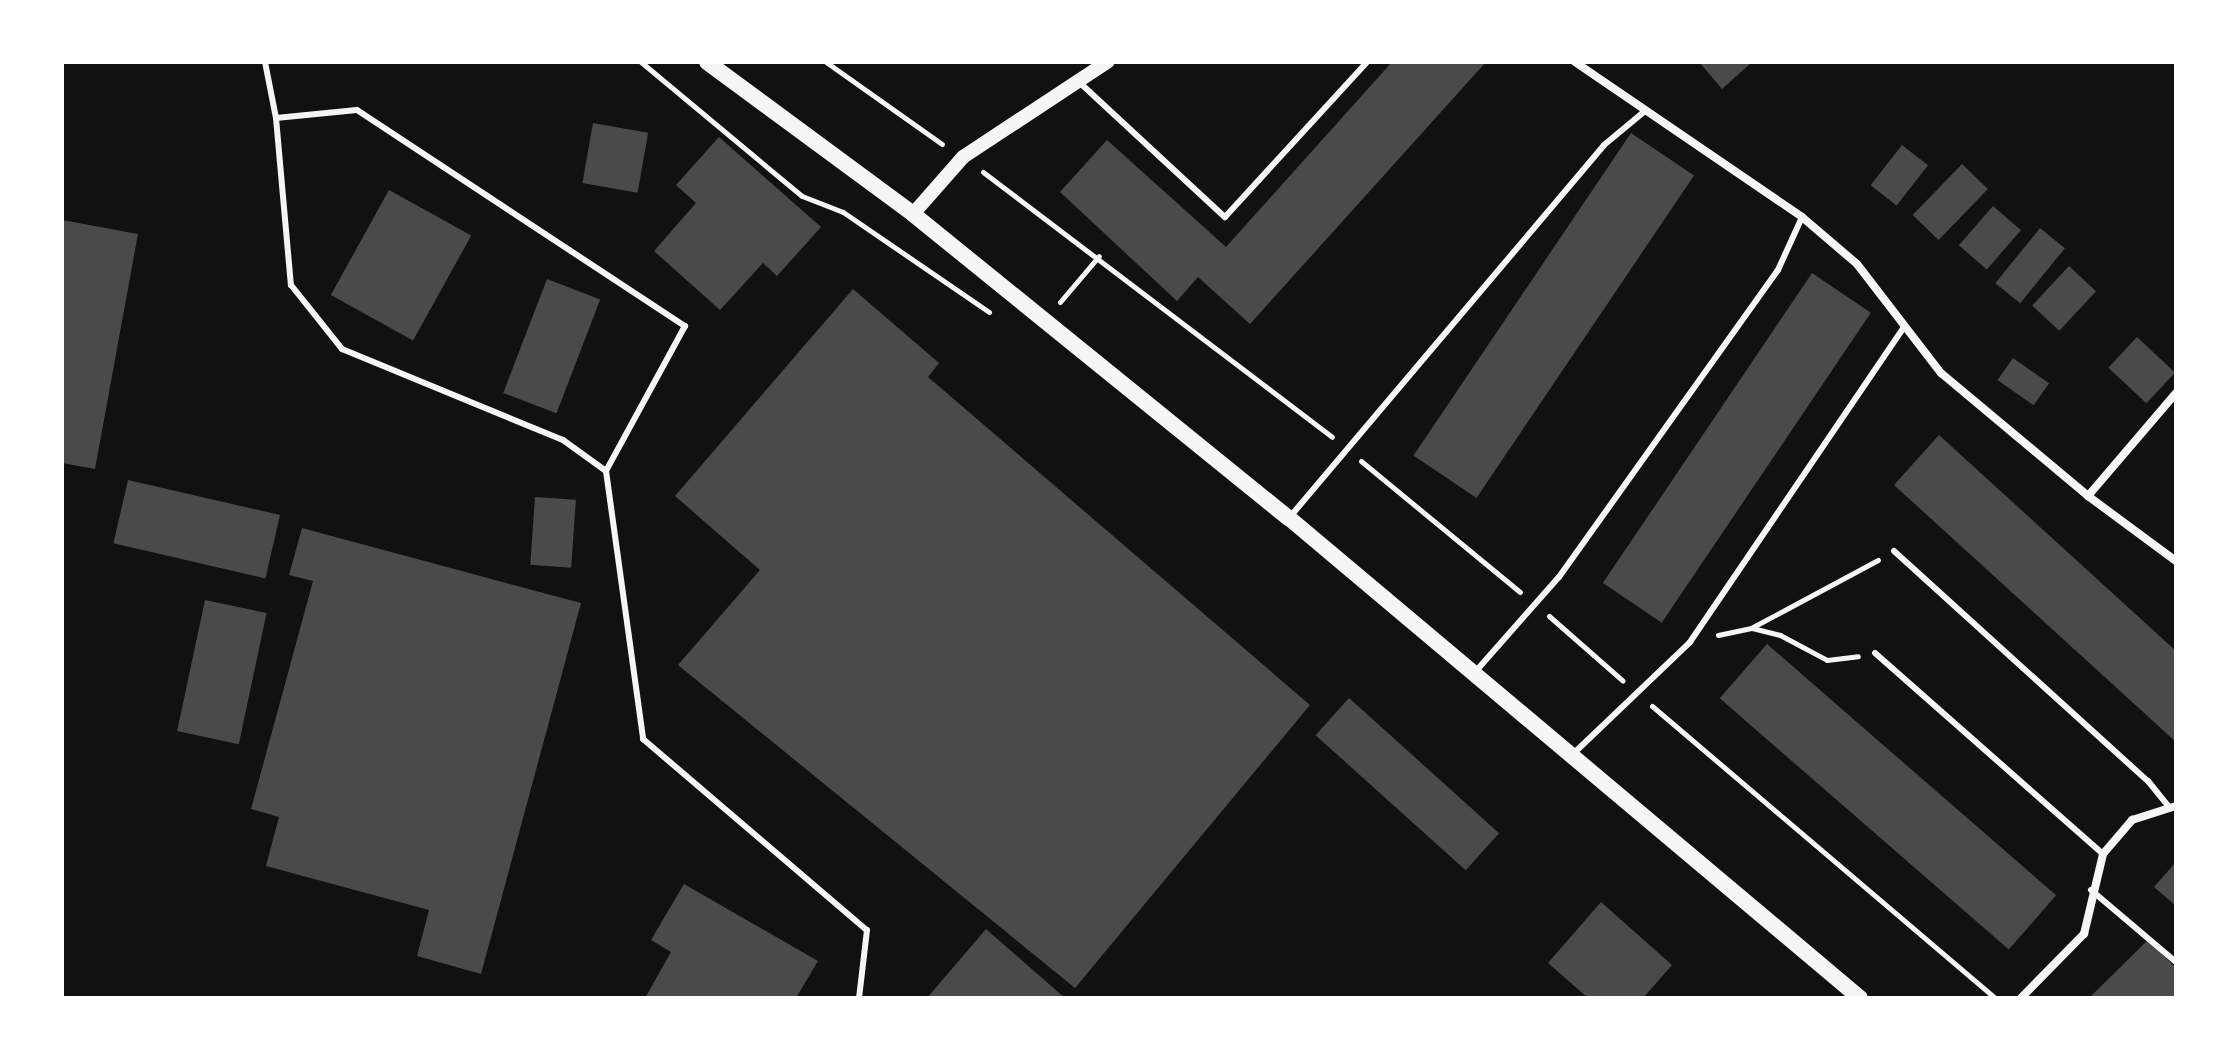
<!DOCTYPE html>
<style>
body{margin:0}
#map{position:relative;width:2238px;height:1060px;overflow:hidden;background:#111;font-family:Inter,sans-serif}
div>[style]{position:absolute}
.building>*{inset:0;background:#4a4a4a;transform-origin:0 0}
.path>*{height:5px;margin:-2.5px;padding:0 2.5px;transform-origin:2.5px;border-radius:2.5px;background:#f5f5f5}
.service>*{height:6px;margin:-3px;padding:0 3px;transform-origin:3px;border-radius:3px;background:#f5f5f5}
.minor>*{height:8px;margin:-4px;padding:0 4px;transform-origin:4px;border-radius:4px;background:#f5f5f5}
.tertiary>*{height:14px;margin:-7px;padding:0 7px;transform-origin:7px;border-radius:7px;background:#f5f5f5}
.secondary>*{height:16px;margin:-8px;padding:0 8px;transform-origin:8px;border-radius:8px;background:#f5f5f5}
span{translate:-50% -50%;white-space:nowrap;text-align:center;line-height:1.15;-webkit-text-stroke:6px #fff;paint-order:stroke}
.frame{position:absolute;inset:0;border:64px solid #fff;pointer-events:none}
</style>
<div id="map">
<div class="building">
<div style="clip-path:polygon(1392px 62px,1486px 62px,1250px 324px,1198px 277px,1177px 301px,1060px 192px,1107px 140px,1226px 247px)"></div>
<div style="clip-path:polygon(1699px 62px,1752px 62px,1722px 89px)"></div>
<div style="left:593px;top:123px;width:56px;height:61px;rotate:10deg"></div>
<div style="left:1631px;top:133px;width:76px;height:389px;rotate:34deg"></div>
<div style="clip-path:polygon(719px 137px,821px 227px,777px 276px,763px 263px,720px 310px,654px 251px,696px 203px,676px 185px)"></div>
<div style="left:1902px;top:145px;width:33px;height:51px;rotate:38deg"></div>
<div style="left:1962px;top:164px;width:36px;height:71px;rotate:44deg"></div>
<div style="left:389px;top:190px;width:94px;height:120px;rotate:29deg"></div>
<div style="left:1993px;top:206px;width:37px;height:52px;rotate:41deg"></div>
<div style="clip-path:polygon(62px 220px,138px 234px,95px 469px,62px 463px)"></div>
<div style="left:2040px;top:228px;width:32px;height:71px;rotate:39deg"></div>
<div style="left:2069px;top:266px;width:37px;height:54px;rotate:43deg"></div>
<div style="left:1812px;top:273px;width:71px;height:374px;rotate:34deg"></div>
<div style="left:547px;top:279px;width:57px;height:122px;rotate:21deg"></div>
<div style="clip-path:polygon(853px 289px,939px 363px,928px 377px,1310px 705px,1075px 988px,678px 665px,760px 570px,675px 496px)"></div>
<div style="left:2137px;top:337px;width:52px;height:42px;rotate:43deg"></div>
<div style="left:2013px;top:358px;width:44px;height:27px;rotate:35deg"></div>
<div style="clip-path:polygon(1939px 435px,2176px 651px,2176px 742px,1894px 485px)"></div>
<div style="left:128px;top:480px;width:156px;height:65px;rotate:13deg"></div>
<div style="left:535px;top:497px;width:41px;height:68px;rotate:4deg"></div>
<div style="clip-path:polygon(302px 528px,581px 603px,481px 974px,417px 956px,429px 910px,266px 866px,279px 817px,251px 809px,313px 581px,289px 575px)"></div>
<div style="left:205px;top:600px;width:63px;height:134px;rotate:12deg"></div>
<div style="left:1767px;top:644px;width:383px;height:72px;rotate:41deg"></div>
<div style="left:1349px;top:698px;width:202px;height:50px;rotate:42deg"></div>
<div style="clip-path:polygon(2176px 862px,2176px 906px,2154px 887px)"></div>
<div style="clip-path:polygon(684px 884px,818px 961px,796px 998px,645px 998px,671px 952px,651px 940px)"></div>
<div style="clip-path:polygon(1601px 902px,1672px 965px,1643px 998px,1588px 998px,1548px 963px)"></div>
<div style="clip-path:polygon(986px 929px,1065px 998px,927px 998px)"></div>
<div style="clip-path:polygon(2148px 940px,2176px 968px,2176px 998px,2089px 998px)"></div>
</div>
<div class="path">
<div style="left:641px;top:62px;width:209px;rotate:39.8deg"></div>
<div style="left:802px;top:196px;width:44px;rotate:21.3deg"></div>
<div style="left:843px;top:212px;width:177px;rotate:34.4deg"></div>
<div style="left:826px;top:62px;width:142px;rotate:35.3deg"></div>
<div style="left:983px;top:172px;width:438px;rotate:37.2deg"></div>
<div style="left:1060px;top:302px;width:60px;rotate:-49.7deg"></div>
<div style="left:1361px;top:461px;width:206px;rotate:39.5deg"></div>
<div style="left:1549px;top:616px;width:98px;rotate:41.3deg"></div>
<div style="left:1752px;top:628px;width:29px;rotate:14deg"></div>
<div style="left:1780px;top:635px;width:53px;rotate:28deg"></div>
<div style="left:1827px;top:660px;width:31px;rotate:-7deg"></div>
<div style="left:1718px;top:635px;width:34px;rotate:-12deg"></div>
<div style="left:1751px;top:628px;width:144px;rotate:-28.2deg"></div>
<div style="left:1652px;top:706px;width:450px;rotate:40.4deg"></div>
</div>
<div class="service">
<div style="left:265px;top:62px;width:57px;rotate:78.9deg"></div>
<div style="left:276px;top:118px;width:168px;rotate:84.9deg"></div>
<div style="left:291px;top:285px;width:82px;rotate:51.4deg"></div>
<div style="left:342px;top:349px;width:239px;rotate:22.4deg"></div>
<div style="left:563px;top:440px;width:53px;rotate:35.8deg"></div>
<div style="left:606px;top:471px;width:271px;rotate:82.1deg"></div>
<div style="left:643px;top:739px;width:294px;rotate:40.5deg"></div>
<div style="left:867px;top:930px;width:68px;rotate:96.7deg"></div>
<div style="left:1079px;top:82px;width:199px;rotate:42.8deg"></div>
<div style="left:1225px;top:217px;width:210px;rotate:-47.5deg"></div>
<div style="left:276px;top:118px;width:81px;rotate:-5.6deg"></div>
<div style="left:357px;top:110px;width:393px;rotate:33.4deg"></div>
<div style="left:685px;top:326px;width:165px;rotate:118.6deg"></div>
<div style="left:1289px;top:518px;width:488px;rotate:-49.8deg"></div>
<div style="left:1604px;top:145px;width:53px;rotate:-39.7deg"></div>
<div style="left:1894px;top:551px;width:343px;rotate:42.2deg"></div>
<div style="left:2148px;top:781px;width:32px;rotate:51deg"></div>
<div style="left:1875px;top:653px;width:304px;rotate:41.4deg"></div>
<div style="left:1476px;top:671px;width:125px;rotate:-48.6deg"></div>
<div style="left:1559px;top:577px;width:377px;rotate:-54.5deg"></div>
<div style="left:1778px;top:270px;width:58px;rotate:-65.6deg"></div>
<div style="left:1573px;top:754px;width:162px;rotate:-43.7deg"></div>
<div style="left:1690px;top:642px;width:382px;rotate:-55.8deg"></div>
<div style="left:2091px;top:890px;width:111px;rotate:40.3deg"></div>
</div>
<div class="minor">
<div style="left:1575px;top:62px;width:275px;rotate:34.3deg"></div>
<div style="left:1802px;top:217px;width:72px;rotate:40.5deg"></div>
<div style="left:1857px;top:264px;width:138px;rotate:52.4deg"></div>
<div style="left:1941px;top:373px;width:192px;rotate:39.9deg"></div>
<div style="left:2088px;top:496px;width:109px;rotate:36.5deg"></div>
<div style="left:2088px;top:496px;width:135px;rotate:-49.5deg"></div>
<div style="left:2021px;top:998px;width:90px;rotate:-45.5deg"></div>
<div style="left:2084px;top:934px;width:82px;rotate:-76.6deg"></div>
<div style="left:2103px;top:854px;width:45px;rotate:-49.5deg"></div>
<div style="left:2132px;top:820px;width:46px;rotate:-17.7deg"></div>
</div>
<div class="tertiary">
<div style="left:913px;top:214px;width:76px;rotate:-48.7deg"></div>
<div style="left:963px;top:157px;width:173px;rotate:-33.4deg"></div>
</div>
<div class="secondary">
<div style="left:707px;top:62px;width:256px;rotate:36.4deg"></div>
<div style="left:913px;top:214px;width:484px;rotate:39deg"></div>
<div style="left:1289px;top:518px;width:746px;rotate:40.05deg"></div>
</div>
<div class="frame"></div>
</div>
